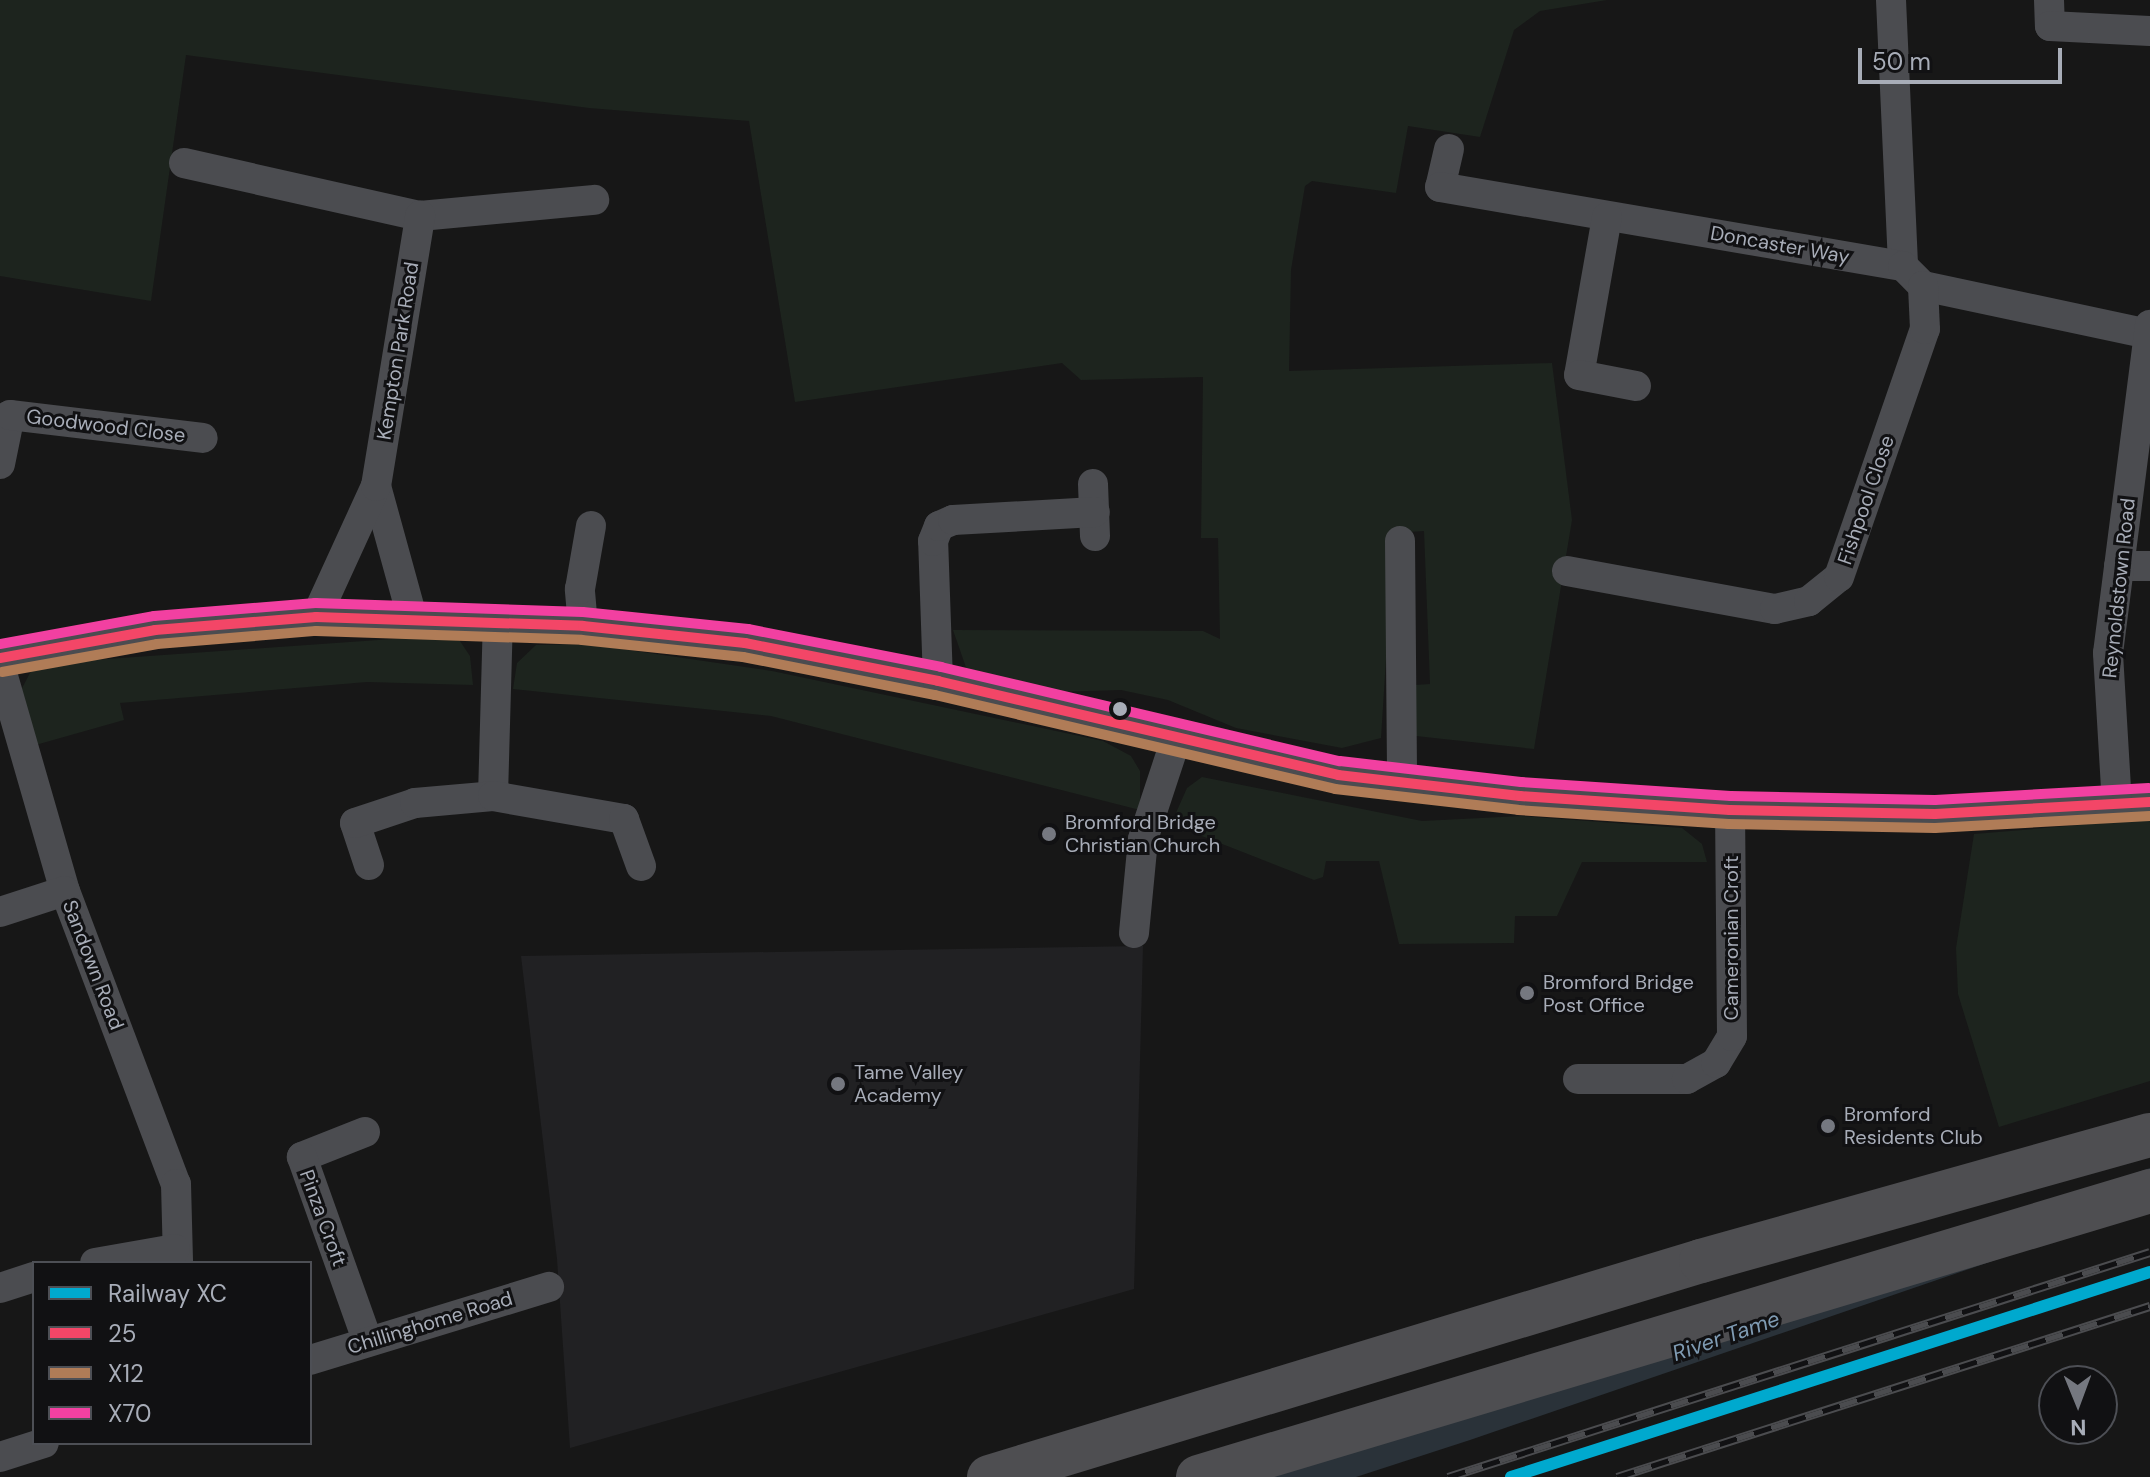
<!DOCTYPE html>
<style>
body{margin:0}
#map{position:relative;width:2150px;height:1477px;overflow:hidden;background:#171717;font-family:"DM Sans",sans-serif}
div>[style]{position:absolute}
.built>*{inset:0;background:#212123}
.green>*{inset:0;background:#1d241e}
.water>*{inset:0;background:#2a3239}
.minor>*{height:30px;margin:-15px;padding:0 15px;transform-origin:15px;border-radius:15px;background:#4b4c50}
.highway>*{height:44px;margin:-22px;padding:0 22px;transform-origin:22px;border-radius:22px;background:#4e4e51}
.rail>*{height:9px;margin-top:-4.5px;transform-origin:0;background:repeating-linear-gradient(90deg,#111113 0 18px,#4b4c4f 0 36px);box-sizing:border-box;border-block:2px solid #4b4c4f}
.bus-1>*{height:10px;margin:-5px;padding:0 5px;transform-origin:5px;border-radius:5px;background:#f34667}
.bus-2>*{height:10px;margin:-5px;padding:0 5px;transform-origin:5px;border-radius:5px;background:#b07c57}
.bus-3>*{height:10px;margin:-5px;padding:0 5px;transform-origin:5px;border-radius:5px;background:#f240a1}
.rail-1>*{height:12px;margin:-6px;padding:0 6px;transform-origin:6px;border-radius:6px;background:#00a9ce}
.dots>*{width:22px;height:22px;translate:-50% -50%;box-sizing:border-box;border:4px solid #111113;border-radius:50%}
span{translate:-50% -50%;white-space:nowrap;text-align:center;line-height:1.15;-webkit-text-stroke:6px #111113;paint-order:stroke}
.street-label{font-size:20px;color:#a8adb8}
.poi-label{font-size:20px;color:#a8adb8}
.left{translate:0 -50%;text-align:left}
.water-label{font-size:22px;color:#7f9bb3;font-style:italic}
.legend{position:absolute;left:32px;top:1261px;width:280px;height:184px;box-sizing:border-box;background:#111113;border:2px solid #4d4f55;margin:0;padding:10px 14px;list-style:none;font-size:24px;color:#a8adb8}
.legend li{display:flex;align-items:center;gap:16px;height:40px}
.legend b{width:40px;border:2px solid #4d4f55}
.north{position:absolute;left:2038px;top:1365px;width:80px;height:80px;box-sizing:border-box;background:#111113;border:2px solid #4d4f55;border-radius:50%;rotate:179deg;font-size:22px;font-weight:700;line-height:32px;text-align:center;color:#a8adb8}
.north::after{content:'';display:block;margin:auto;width:28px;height:36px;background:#757880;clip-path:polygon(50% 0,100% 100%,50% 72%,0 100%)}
.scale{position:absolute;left:1858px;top:48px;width:204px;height:36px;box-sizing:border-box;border:4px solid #a8adb8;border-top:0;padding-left:10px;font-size:24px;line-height:28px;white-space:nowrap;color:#a8adb8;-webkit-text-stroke:6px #111113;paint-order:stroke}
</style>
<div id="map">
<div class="built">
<div style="clip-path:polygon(1143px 946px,1134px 1289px,570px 1448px,557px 1259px,521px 956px)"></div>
</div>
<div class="green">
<div style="clip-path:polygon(0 0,1607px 0,1540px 11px,1514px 30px,1480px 137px,1408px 126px,1396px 193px,1312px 181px,1305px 186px,1291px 270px,1289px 371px,1552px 363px,1572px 520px,1534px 749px,1416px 736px,1415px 685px,1430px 684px,1424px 531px,1394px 533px,1381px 738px,1342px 748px,1236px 728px,1168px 700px,1121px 690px,1052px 692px,970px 679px,953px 630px,1203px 631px,1220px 639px,1218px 538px,1201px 538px,1203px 377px,1081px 380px,1062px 363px,795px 402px,749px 121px,589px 108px,186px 55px,151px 301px,0 276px)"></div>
<div style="clip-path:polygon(435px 636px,460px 641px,470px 656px,473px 685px,367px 682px,120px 703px,124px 720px,32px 746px,20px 692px,31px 671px,50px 663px)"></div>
<div style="clip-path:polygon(587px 644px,772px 671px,1103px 741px,1131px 756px,1140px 771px,1140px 810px,771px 716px,513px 689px,517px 663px,536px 645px)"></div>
<div style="clip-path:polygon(1202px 777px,1422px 821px,1521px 816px,1682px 828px,1702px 844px,1707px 862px,1582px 862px,1557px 916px,1515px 916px,1514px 943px,1399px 944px,1379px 861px,1326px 861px,1323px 877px,1314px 880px,1171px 824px,1187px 788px)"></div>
<div style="clip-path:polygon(2150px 819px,2150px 1081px,1999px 1127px,1958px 994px,1956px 948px,1974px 834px)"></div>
</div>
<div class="water">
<div style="clip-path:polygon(2150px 1168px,2150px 1207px,1470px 1440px,1356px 1477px,1233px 1477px)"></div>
</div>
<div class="minor">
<div style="left:1891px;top:0;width:266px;rotate:87.4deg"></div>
<div style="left:2049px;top:0;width:26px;rotate:88deg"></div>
<div style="left:2050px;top:26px;width:100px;rotate:2.9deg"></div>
<div style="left:1449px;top:149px;width:39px;rotate:103deg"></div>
<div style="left:1440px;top:187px;width:470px;rotate:9.7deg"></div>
<div style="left:1903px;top:266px;width:28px;rotate:45deg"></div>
<div style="left:1923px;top:286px;width:230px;rotate:12deg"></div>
<div style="left:184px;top:163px;width:242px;rotate:12.7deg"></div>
<div style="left:420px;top:216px;width:175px;rotate:-5.3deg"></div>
<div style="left:1607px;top:217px;width:160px;rotate:100deg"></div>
<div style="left:1579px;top:375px;width:58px;rotate:10.9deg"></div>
<div style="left:0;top:464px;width:50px;rotate:-78.5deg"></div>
<div style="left:10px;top:415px;width:194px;rotate:6.8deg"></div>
<div style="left:1093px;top:484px;width:52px;rotate:87.8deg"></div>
<div style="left:376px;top:486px;width:136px;rotate:74.6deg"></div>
<div style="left:1400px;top:541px;width:240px;rotate:89.5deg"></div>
<div style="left:2119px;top:566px;width:31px"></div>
<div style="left:1567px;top:571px;width:211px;rotate:10.4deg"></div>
<div style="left:1775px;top:609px;width:35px;rotate:-13deg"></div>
<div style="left:1809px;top:601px;width:38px;rotate:-39deg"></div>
<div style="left:1839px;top:577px;width:262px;rotate:-70.9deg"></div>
<div style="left:1925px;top:329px;width:43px;rotate:-92.7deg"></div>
<div style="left:316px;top:617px;width:144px;rotate:-65.4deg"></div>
<div style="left:376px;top:486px;width:274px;rotate:-80.7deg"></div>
<div style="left:583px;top:626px;width:37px;rotate:-95deg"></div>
<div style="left:580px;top:589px;width:64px;rotate:-80.1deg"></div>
<div style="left:0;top:658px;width:158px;rotate:-10.2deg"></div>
<div style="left:155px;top:630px;width:162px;rotate:-4.6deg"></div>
<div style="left:316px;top:617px;width:267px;rotate:1.9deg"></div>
<div style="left:583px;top:626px;width:163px;rotate:6deg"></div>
<div style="left:745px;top:643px;width:197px;rotate:11.1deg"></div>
<div style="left:938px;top:681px;width:411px;rotate:13.2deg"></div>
<div style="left:1338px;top:775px;width:183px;rotate:6.6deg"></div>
<div style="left:1520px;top:796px;width:210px;rotate:3.8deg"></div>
<div style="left:1730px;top:810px;width:205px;rotate:1.1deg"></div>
<div style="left:1935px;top:814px;width:215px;rotate:-3.2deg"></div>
<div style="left:0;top:666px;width:234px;rotate:73.9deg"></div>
<div style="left:65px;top:891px;width:313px;rotate:69.3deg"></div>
<div style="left:176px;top:1184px;width:79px;rotate:88.5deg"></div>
<div style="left:938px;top:681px;width:140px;rotate:-92deg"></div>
<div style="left:933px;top:541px;width:16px;rotate:-68deg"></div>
<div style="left:939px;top:526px;width:15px;rotate:-23deg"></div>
<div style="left:953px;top:520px;width:142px;rotate:-3.2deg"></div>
<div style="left:493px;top:796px;width:176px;rotate:-88.4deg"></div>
<div style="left:2117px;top:805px;width:152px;rotate:-93.4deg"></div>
<div style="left:2108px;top:653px;width:331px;rotate:-82.7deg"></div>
<div style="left:369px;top:865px;width:44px;rotate:-108.4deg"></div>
<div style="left:355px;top:823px;width:63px;rotate:-18.4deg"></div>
<div style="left:415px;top:803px;width:78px;rotate:-5.1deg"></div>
<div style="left:493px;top:796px;width:133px;rotate:10deg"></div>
<div style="left:624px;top:819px;width:50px;rotate:70.1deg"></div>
<div style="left:0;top:912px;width:68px;rotate:-17.9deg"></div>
<div style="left:1134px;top:933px;width:94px;rotate:-84.5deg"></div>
<div style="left:1143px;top:839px;width:105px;rotate:-71.7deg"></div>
<div style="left:1578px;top:1079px;width:109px"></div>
<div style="left:1687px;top:1079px;width:33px;rotate:-29deg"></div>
<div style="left:1716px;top:1063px;width:31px;rotate:-59deg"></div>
<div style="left:1732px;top:1036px;width:226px;rotate:-90.5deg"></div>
<div style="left:365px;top:1132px;width:68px;rotate:158.4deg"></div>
<div style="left:302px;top:1157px;width:196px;rotate:70.4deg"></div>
<div style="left:95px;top:1263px;width:81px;rotate:-9.9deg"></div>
<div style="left:0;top:1288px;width:36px;rotate:-18deg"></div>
<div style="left:310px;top:1360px;width:250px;rotate:-17deg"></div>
<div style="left:0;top:1457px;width:46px;rotate:-17.7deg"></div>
</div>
<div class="highway">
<div style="left:989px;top:1477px;width:744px;rotate:-16.88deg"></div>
<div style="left:1701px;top:1261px;width:466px;rotate:-15.7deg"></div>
<div style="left:1198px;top:1477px;width:994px;rotate:-16.72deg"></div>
</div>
<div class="rail">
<div style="left:1448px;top:1477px;width:737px;rotate:-17.77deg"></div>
<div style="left:1617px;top:1477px;width:560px;rotate:-17.79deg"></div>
</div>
<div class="bus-1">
<div style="left:0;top:658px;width:158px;rotate:-10.2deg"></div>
<div style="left:155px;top:630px;width:162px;rotate:-4.6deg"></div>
<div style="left:316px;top:617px;width:267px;rotate:1.9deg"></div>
<div style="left:583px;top:626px;width:163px;rotate:6deg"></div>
<div style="left:745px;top:643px;width:197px;rotate:11.1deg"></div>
<div style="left:938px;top:681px;width:411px;rotate:13.2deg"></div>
<div style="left:1338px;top:775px;width:183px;rotate:6.6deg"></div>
<div style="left:1520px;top:796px;width:210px;rotate:3.8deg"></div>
<div style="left:1730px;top:810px;width:205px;rotate:1.1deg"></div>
<div style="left:1935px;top:814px;width:215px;rotate:-3.2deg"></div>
</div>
<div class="bus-2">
<div style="left:2px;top:672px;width:158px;rotate:-10.2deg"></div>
<div style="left:157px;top:644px;width:160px;rotate:-4.7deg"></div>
<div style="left:316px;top:631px;width:266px;rotate:1.9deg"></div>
<div style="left:582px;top:640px;width:162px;rotate:6deg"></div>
<div style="left:743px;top:657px;width:196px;rotate:11.2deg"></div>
<div style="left:935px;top:695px;width:411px;rotate:13.2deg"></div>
<div style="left:1335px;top:789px;width:184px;rotate:6.5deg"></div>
<div style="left:1518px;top:810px;width:211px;rotate:3.8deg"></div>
<div style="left:1729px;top:824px;width:206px;rotate:1.1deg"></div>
<div style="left:1935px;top:828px;width:215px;rotate:-3.2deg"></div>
</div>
<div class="bus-3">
<div style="left:0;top:644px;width:157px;rotate:-10.3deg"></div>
<div style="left:154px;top:616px;width:162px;rotate:-4.6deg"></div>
<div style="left:315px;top:603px;width:268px;rotate:1.9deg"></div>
<div style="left:583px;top:612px;width:166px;rotate:5.9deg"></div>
<div style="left:748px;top:629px;width:197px;rotate:11.1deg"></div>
<div style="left:941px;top:667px;width:410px;rotate:13.3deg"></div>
<div style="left:1340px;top:761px;width:182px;rotate:6.6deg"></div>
<div style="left:1521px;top:782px;width:210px;rotate:3.8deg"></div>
<div style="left:1731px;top:796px;width:204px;rotate:1.1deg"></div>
<div style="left:1935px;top:800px;width:214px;rotate:-3.2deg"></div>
</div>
<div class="rail-1">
<div style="left:1511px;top:1477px;width:671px;rotate:-17.79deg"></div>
</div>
<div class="dots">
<div style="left:1120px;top:709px;background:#a8adb8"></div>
<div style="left:1049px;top:834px;background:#757880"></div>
<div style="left:1527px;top:993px;background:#757880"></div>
<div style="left:838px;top:1084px;background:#757880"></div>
<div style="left:1828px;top:1126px;background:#757880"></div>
</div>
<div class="street-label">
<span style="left:1780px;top:245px;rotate:10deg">Doncaster Way</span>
<span style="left:398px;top:351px;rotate:-81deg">Kempton Park Road</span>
<span style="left:106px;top:426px;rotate:7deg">Goodwood Close</span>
<span style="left:1866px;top:500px;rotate:-71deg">Fishpool Close</span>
<span style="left:2119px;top:588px;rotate:-84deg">Reynoldstown Road</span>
<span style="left:1731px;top:938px;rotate:-90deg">Cameronian Croft</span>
<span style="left:93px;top:965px;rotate:69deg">Sandown Road</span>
<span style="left:323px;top:1218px;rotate:70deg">Pinza Croft</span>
<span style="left:430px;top:1323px;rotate:-17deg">Chillinghome Road</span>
</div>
<div class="poi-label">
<span class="left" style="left:1065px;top:834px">Bromford Bridge<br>Christian Church</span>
<span class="left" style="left:1543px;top:994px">Bromford Bridge<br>Post Office</span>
<span class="left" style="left:854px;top:1084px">Tame Valley<br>Academy</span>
<span class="left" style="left:1844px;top:1126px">Bromford<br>Residents Club</span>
</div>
<div class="water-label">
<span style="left:1726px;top:1336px;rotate:-19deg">River Tame</span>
</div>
<ul class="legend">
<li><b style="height:10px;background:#00a9ce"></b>Railway XC</li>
<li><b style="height:10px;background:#f34667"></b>25</li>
<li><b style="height:10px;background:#b07c57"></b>X12</li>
<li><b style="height:10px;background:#f240a1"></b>X70</li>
</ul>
<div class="north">N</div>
<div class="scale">50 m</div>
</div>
